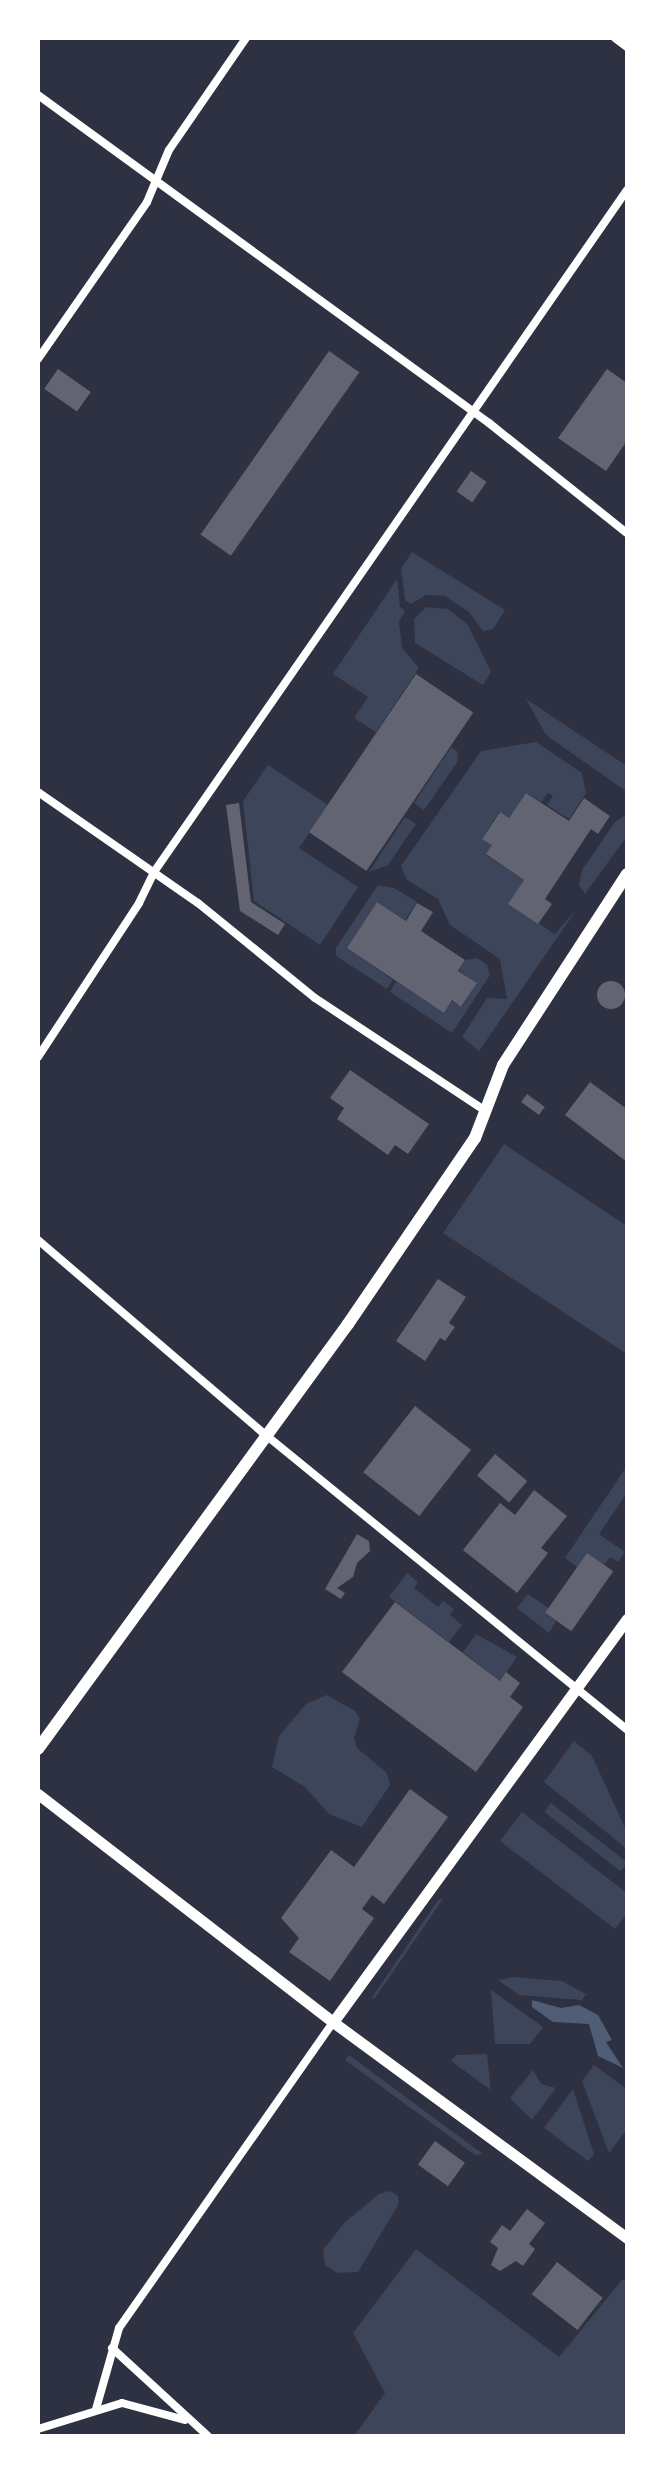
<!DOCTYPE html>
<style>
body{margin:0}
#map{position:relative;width:665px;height:2474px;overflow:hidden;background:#2d3142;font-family:Helvetica,sans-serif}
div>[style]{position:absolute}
.green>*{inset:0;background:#3c4559;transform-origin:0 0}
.water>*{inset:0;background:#4f5d75}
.building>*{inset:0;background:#626471;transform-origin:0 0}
.round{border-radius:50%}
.minor>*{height:8px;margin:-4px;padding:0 4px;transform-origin:4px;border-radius:4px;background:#fff}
.tertiary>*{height:11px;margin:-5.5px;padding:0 5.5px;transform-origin:5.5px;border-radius:5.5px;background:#fff}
.secondary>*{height:12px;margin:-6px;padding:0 6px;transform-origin:6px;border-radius:6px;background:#fff}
span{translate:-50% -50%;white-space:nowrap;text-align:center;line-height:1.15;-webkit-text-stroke:8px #fff;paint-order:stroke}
.frame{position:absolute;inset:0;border:40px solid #fff;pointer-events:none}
</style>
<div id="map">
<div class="green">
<div style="clip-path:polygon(412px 552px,505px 610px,493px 629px,483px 631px,469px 612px,445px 596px,426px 595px,411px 604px,405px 600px,401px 569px)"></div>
<div style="clip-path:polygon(397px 579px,400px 607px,405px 611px,399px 622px,402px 648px,419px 668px,376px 732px,354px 718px,368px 697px,333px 674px)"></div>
<div style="clip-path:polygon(426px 607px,448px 609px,468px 625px,491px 672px,483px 685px,415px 643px,414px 619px)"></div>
<div style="clip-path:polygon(526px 699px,627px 766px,627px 792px,546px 735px)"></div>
<div style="clip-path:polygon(536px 742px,582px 773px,586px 793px,569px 819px,547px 805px,553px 796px,548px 793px,541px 802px,526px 793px,509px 818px,499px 812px,482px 838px,492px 845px,486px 855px,524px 880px,509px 904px,555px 934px,577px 909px,479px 1051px,462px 1037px,487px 998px,507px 999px,500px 959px,450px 925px,438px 899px,407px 880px,401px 866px,481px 751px)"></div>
<div style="clip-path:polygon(451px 747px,457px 751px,458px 761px,424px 810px,414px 803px)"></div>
<div style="clip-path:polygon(268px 765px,328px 805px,299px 848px,358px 887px,320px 945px,254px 901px,243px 801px)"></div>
<div style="clip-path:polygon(627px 814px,627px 836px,585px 894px,579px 885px,582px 870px,615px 822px)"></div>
<div style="clip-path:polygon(405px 817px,416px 824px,388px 865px,369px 872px)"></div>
<div style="clip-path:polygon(378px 885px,394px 888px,417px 902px,405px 920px,377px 902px,347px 948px,393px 980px,387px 989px,336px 956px,336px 948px)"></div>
<div style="clip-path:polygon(477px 958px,487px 965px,490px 975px,452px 1033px,390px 992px,396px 981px,444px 1013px,452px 1001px,462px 1007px,477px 983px,459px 971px,465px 960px)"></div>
<div style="clip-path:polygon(504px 1144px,627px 1226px,627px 1354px,443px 1233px)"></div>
<div style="clip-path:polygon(627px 1466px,627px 1493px,599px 1534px,625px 1552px,618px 1562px,610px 1557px,604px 1565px,587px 1554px,577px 1567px,565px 1558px)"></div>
<div style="clip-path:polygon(407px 1573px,418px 1582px,414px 1588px,438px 1607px,443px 1601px,454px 1609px,450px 1615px,462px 1625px,449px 1642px,389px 1597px)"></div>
<div style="clip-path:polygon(528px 1594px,550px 1609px,546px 1614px,556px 1621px,549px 1633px,517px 1608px)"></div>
<div style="clip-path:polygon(476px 1634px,517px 1657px,500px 1681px,463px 1652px)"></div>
<div style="clip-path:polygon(327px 1695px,355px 1711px,360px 1719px,354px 1738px,357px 1748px,387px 1773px,390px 1785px,362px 1827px,329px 1814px,305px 1787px,272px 1767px,279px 1736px,306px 1704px)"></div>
<div style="clip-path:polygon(574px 1741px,592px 1756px,627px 1832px,627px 1849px,544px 1782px)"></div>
<div style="left:551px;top:1803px;width:97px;height:11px;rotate:38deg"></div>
<div style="clip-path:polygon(522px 1812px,627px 1893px,627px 1914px,615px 1929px,500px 1841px)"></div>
<div style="clip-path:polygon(443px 1899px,375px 1998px,371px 1999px,438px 1900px)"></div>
<div style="clip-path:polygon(514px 1977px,562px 1981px,586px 1994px,582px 2000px,519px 1995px,498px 1980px)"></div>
<div style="clip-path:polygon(491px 1990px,543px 2027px,530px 2044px,495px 2044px)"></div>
<div style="clip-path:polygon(487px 2054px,491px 2090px,451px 2061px,456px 2055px)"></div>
<div style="clip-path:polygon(349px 2055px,483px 2154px,475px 2155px,345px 2060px)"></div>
<div style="clip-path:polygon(594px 2065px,627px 2089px,627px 2129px,609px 2153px,582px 2081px)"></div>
<div style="clip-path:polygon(533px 2070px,541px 2084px,556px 2088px,532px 2120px,510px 2098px)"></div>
<div style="clip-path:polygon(573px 2089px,594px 2154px,588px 2161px,544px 2128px)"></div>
<div style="clip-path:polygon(390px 2191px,398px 2196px,398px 2205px,358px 2272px,337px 2273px,325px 2265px,323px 2250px,345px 2222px,379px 2194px)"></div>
<div style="clip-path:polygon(416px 2249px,559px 2357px,622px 2280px,627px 2280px,627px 2436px,354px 2436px,385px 2393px,353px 2333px)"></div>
</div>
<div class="water">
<div style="clip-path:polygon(532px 2000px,561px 2008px,579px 2005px,598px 2015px,612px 2040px,606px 2042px,623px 2068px,598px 2056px,589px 2024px,553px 2022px,532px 2007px)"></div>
</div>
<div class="building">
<div style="left:329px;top:351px;width:37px;height:224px;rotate:35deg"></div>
<div style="left:58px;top:369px;width:40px;height:24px;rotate:35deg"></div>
<div style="clip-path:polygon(607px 369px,627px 383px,627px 441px,606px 471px,558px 438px)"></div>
<div style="left:471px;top:471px;width:19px;height:25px;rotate:35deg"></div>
<div style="left:416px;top:674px;width:69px;height:191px;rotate:34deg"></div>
<div style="clip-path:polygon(526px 793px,569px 821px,584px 798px,610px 816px,598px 834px,591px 829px,545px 899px,552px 904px,538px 924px,508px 904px,524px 880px,486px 854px,492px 845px,482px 839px,500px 812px,509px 818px)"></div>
<div style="clip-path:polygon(239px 803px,251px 902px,285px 924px,278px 935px,240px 911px,226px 805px)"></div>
<div style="clip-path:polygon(377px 902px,406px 921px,417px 903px,433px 912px,421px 931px,465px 960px,458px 971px,477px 983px,461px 1007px,452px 1000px,444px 1013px,347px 948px)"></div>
<div class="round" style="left:597px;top:981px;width:28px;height:28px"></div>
<div style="clip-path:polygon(350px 1070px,429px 1124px,408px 1154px,395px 1145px,388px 1155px,337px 1119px,344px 1108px,330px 1098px)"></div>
<div style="clip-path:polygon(590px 1082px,627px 1109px,627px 1162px,565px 1115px)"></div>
<div style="left:527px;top:1094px;width:22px;height:10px;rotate:36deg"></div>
<div style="clip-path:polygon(438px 1279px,466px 1297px,449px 1323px,455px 1327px,445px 1341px,440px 1338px,425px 1361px,396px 1341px)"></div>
<div style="left:415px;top:1406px;width:71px;height:84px;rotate:38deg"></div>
<div style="left:495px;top:1454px;width:42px;height:28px;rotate:40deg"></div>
<div style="clip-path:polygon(534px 1490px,567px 1516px,541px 1548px,548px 1553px,517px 1593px,463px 1550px,500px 1503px,515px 1515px)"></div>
<div style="clip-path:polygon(357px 1534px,369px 1541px,370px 1551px,357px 1563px,353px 1577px,337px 1588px,345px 1593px,341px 1599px,325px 1589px)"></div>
<div style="left:587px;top:1553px;width:32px;height:73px;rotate:35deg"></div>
<div style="clip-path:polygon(395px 1602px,500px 1681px,506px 1672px,520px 1683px,510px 1697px,523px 1707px,476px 1772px,342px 1672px)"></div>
<div style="clip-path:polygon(410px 1789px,448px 1817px,384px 1904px,372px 1895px,362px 1909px,374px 1918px,330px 1981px,289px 1952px,299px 1938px,281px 1918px,331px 1850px,354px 1867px)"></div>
<div style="left:435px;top:2141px;width:37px;height:29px;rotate:36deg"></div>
<div style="clip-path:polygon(527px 2209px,545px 2223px,529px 2244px,535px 2249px,523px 2266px,516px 2261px,500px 2271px,491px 2265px,498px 2248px,490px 2242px,502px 2225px,510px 2231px)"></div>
<div style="left:557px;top:2262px;width:58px;height:41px;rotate:38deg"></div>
</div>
<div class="minor">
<div style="left:615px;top:38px;width:15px;rotate:37deg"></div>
<div style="left:38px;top:95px;width:558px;rotate:36.03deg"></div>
<div style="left:489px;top:423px;width:176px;rotate:38.6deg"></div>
<div style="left:38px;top:359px;width:191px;rotate:-55.2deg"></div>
<div style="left:147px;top:202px;width:56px;rotate:-67.1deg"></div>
<div style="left:169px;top:150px;width:136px;rotate:-55.5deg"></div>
<div style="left:38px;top:792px;width:195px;rotate:34.8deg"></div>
<div style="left:198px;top:903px;width:151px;rotate:39.1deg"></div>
<div style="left:315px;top:998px;width:203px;rotate:33.5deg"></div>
<div style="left:38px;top:1057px;width:184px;rotate:-56.7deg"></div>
<div style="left:139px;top:903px;width:34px;rotate:-64deg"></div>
<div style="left:154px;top:872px;width:830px;rotate:-55.26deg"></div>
<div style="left:38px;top:1240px;width:301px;rotate:40.6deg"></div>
<div style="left:267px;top:1436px;width:465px;rotate:39.2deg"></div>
<div style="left:112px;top:2348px;width:130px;rotate:42.5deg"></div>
<div style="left:96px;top:2409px;width:84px;rotate:-74.1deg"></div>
<div style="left:119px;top:2328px;width:373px;rotate:-55deg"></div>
<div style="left:38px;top:2429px;width:88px;rotate:-17.2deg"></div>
<div style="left:122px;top:2403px;width:65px;rotate:15.1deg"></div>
</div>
<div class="tertiary">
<div style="left:38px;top:1794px;width:373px;rotate:37.7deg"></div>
<div style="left:333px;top:2022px;width:365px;rotate:36.3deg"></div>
<div style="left:333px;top:2022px;width:499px;rotate:-53.9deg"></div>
</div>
<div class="secondary">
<div style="left:38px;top:1749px;width:526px;rotate:-53.89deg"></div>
<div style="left:348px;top:1324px;width:225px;rotate:-55.7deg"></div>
<div style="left:475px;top:1138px;width:78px;rotate:-69deg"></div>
<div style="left:503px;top:1065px;width:228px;rotate:-57deg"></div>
</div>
<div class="frame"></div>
</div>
